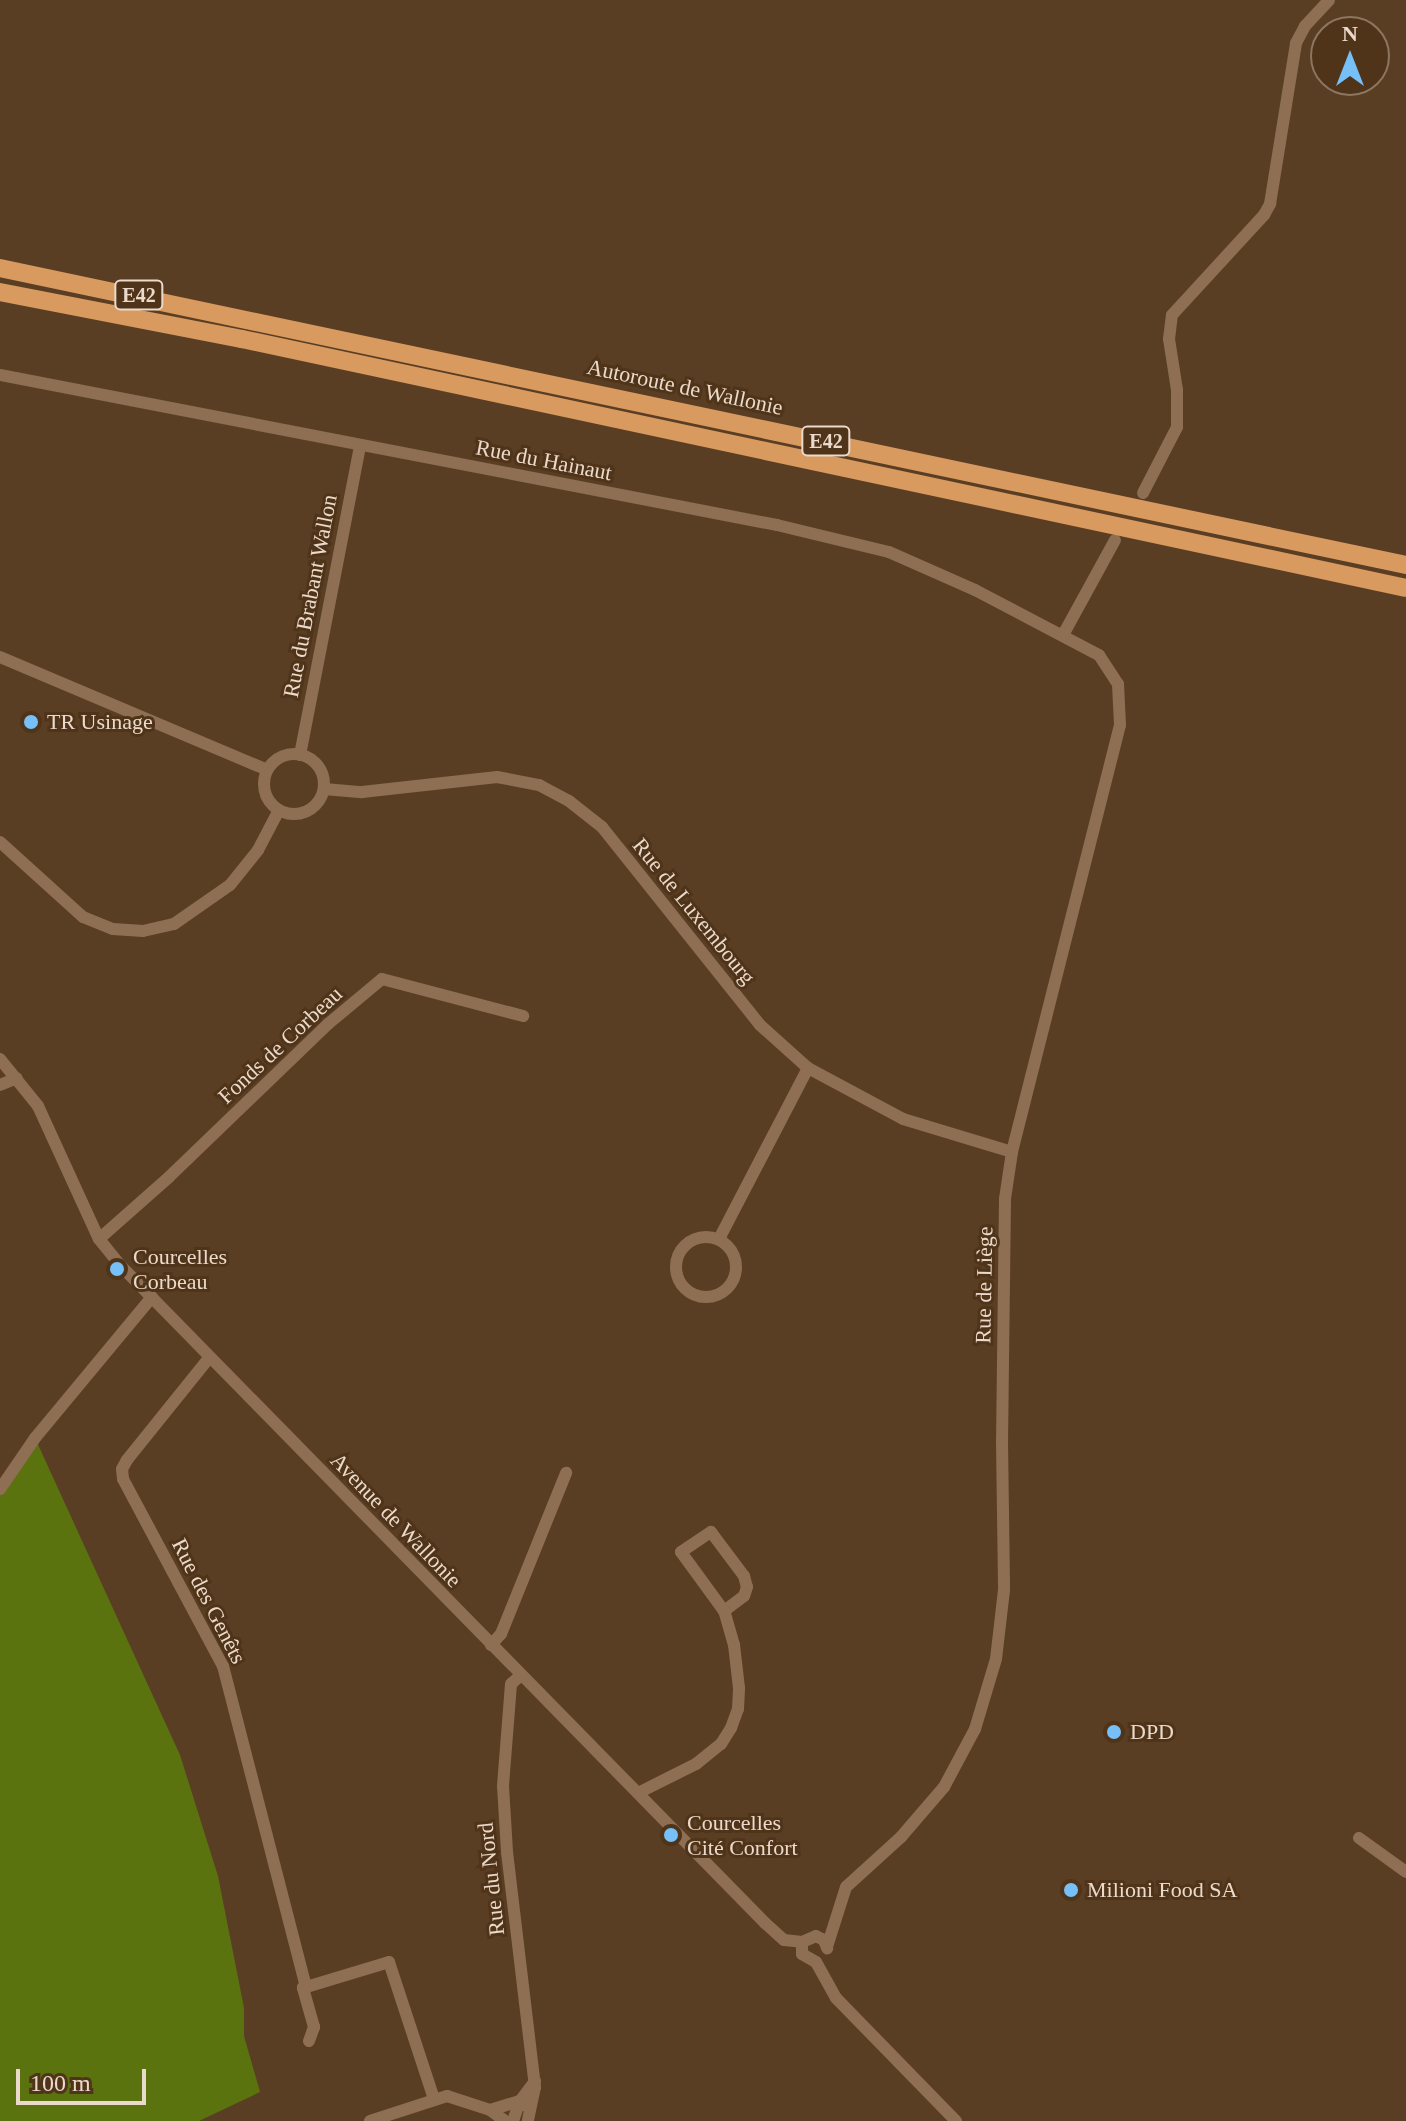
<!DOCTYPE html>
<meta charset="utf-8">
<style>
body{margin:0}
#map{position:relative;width:1406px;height:2121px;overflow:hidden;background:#5a3e24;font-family:Georgia,serif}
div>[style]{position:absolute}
.green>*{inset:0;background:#5b730f}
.minor>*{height:12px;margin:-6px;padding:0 6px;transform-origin:6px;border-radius:6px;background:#8e6f54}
.minor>.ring{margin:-6px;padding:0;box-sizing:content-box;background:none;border:12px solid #8e6f54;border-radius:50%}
.highway>*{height:18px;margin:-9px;padding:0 9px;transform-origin:9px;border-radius:9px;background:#d99a5f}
.dots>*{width:22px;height:22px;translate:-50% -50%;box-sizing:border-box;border:4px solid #4f3419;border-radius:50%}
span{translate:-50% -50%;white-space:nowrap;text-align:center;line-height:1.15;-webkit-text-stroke:6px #4f3419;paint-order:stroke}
.shield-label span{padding:2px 6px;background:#4f3419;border:2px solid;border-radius:6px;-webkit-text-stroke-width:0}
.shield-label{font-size:20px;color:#ebdacb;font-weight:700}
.street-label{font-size:22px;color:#ebdacb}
.poi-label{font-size:22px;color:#ebdacb}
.left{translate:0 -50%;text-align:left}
.north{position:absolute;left:1310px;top:16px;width:80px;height:80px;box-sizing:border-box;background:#4f3419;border:2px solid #8d7660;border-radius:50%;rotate:0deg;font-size:22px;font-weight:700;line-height:32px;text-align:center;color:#ebdacb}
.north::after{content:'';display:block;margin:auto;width:28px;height:36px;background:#77bff7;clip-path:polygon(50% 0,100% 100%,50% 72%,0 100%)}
.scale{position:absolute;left:16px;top:2069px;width:130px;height:36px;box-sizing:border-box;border:4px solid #ebdacb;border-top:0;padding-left:10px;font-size:24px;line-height:28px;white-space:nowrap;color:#ebdacb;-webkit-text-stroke:6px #4f3419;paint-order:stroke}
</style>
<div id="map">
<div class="green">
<div style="clip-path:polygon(35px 1438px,180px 1755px,218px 1876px,244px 2008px,244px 2036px,260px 2092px,199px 2121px,0 2121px,0 1489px)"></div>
</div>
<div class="minor">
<div style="left:0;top:375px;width:791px;rotate:10.93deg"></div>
<div style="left:777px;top:525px;width:115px;rotate:13.6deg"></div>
<div style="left:889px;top:552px;width:94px;rotate:23.8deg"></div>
<div style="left:975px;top:590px;width:140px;rotate:27.7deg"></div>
<div style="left:1099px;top:655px;width:35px;rotate:57deg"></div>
<div style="left:1118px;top:684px;width:41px;rotate:87.2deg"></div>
<div style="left:1120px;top:725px;width:440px;rotate:104.2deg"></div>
<div style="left:1012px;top:1152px;width:48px;rotate:98.5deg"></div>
<div style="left:1005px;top:1199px;width:242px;rotate:90.7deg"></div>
<div style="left:1002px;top:1441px;width:149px;rotate:89.2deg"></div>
<div style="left:1004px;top:1590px;width:69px;rotate:96.6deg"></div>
<div style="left:996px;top:1659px;width:73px;rotate:106.7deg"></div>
<div style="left:975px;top:1729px;width:66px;rotate:118.1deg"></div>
<div style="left:944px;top:1787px;width:66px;rotate:130.7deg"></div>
<div style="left:901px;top:1837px;width:74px;rotate:137.7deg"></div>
<div style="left:846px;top:1887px;width:63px;rotate:107.6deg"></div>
<div style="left:1143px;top:493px;width:74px;rotate:-62.7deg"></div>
<div style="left:1177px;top:427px;width:37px;rotate:-90deg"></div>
<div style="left:1177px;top:390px;width:52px;rotate:-98.9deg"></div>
<div style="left:1169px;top:339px;width:24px;rotate:-83deg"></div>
<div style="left:1172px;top:315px;width:136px;rotate:-47.4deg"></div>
<div style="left:1264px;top:215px;width:13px;rotate:-61deg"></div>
<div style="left:1270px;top:204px;width:163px;rotate:-80.8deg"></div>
<div style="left:1296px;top:43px;width:19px;rotate:-62deg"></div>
<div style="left:1305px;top:26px;width:35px;rotate:-47deg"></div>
<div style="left:1063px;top:635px;width:108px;rotate:-61.3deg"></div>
<div style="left:0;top:657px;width:290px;rotate:22.9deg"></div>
<div class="ring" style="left:264px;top:754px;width:48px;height:48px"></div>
<div style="left:300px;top:755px;width:315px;rotate:-79deg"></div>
<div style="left:324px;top:789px;width:38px;rotate:5deg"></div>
<div style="left:362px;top:792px;width:136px;rotate:-6.3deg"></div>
<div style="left:497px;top:777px;width:43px;rotate:10.8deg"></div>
<div style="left:539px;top:785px;width:34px;rotate:28deg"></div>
<div style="left:569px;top:801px;width:42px;rotate:38.2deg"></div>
<div style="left:602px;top:827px;width:253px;rotate:51.4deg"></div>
<div style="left:760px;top:1025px;width:64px;rotate:41.9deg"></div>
<div style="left:808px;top:1068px;width:108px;rotate:28.2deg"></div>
<div style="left:903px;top:1119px;width:114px;rotate:16.8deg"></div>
<div style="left:0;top:842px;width:112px;rotate:42.1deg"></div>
<div style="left:83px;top:917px;width:32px;rotate:22deg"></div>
<div style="left:113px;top:929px;width:30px;rotate:4deg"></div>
<div style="left:143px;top:931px;width:32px;rotate:-13deg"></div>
<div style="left:174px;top:924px;width:68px;rotate:-34.9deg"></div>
<div style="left:230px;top:885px;width:45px;rotate:-51.3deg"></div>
<div style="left:258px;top:850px;width:45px;rotate:-62.3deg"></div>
<div style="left:0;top:1059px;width:60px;rotate:51deg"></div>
<div style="left:38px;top:1106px;width:146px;rotate:65.4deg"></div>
<div style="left:99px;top:1239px;width:35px;rotate:51deg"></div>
<div style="left:121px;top:1266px;width:920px;rotate:45.57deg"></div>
<div style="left:765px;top:1923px;width:25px;rotate:42deg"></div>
<div style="left:784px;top:1940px;width:18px;rotate:6deg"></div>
<div style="left:0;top:1085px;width:18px;rotate:-22deg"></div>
<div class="ring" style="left:676px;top:1237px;width:48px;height:48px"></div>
<div style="left:99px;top:1239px;width:94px;rotate:-41.5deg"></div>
<div style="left:169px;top:1177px;width:221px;rotate:-43.9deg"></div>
<div style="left:328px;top:1024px;width:70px;rotate:-39.8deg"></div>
<div style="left:382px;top:979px;width:146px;rotate:14.7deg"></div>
<div style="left:719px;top:1239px;width:193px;rotate:-62.5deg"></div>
<div style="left:209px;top:1358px;width:131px;rotate:128.8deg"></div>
<div style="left:127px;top:1460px;width:10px;rotate:119deg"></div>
<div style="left:122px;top:1469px;width:10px;rotate:84deg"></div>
<div style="left:123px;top:1479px;width:212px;rotate:61.9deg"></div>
<div style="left:223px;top:1666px;width:332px;rotate:75.5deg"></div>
<div style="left:0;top:1489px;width:62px;rotate:-55.5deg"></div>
<div style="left:35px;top:1438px;width:183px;rotate:-50.3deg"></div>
<div style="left:711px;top:1532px;width:55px;rotate:53.1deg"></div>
<div style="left:744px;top:1576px;width:11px;rotate:75deg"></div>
<div style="left:747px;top:1587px;width:9px;rotate:108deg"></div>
<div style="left:744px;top:1596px;width:25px;rotate:143deg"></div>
<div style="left:724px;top:1611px;width:73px;rotate:-126.1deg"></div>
<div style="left:681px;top:1552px;width:36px;rotate:-34deg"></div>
<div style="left:491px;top:1645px;width:15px;rotate:-48deg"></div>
<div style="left:501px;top:1634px;width:174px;rotate:-68deg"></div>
<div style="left:521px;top:1675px;width:13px;rotate:138deg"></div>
<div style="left:511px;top:1684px;width:102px;rotate:94.5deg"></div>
<div style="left:503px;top:1786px;width:66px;rotate:86.5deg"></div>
<div style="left:507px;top:1852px;width:237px;rotate:83.2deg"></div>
<div style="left:535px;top:2087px;width:35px;rotate:102deg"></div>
<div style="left:638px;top:1793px;width:65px;rotate:-26.6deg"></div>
<div style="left:696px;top:1764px;width:32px;rotate:-39deg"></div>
<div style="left:721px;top:1744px;width:19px;rotate:-58deg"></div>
<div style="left:731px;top:1728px;width:20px;rotate:-70deg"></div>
<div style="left:738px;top:1709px;width:21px;rotate:-87deg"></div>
<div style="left:739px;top:1688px;width:43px;rotate:-96.6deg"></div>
<div style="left:734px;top:1645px;width:35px;rotate:-106deg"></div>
<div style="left:1359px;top:1838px;width:58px;rotate:35.9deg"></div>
<div style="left:802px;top:1942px;width:15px;rotate:-23deg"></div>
<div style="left:816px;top:1936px;width:9px;rotate:27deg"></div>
<div style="left:824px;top:1940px;width:9px;rotate:69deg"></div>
<div style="left:802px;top:1942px;width:12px;rotate:90deg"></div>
<div style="left:802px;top:1954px;width:16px;rotate:30deg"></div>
<div style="left:816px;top:1962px;width:41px;rotate:60.9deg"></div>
<div style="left:836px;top:1998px;width:172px;rotate:45.7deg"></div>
<div style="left:309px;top:2041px;width:15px;rotate:-70deg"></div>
<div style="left:314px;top:2027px;width:41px;rotate:-105.8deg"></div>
<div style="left:303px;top:1988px;width:90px;rotate:-16.8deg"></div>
<div style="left:389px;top:1962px;width:144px;rotate:71.8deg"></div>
<div style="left:490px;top:2110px;width:31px;rotate:-17deg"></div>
<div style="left:520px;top:2101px;width:6px;rotate:45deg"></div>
<div style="left:370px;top:2121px;width:81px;rotate:-18deg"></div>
<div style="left:447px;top:2096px;width:45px;rotate:18deg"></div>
<div style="left:490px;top:2110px;width:19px;rotate:36deg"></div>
<div style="left:513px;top:2121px;width:21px;rotate:-71deg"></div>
<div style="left:520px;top:2101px;width:25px;rotate:-53deg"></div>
</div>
<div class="highway">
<div style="left:0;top:268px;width:1437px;rotate:11.93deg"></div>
<div style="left:0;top:292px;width:247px;rotate:11deg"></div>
<div style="left:242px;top:339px;width:1190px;rotate:12.07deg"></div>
</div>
<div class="dots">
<div style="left:31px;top:722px;background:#77bff7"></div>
<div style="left:117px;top:1269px;background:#77bff7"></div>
<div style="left:1114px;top:1732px;background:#77bff7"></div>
<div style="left:671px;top:1835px;background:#77bff7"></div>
<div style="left:1071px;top:1890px;background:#77bff7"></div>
</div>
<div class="shield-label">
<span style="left:139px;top:295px">E42</span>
<span style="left:826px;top:441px">E42</span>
</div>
<div class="street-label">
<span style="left:685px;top:387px;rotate:12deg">Autoroute de Wallonie</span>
<span style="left:544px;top:460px;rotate:11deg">Rue du Hainaut</span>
<span style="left:310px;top:596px;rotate:-79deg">Rue du Brabant Wallon</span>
<span style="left:694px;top:911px;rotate:51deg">Rue de Luxembourg</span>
<span style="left:280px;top:1045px;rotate:-43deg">Fonds de Corbeau</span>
<span style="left:984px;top:1285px;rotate:-89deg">Rue de Liège</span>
<span style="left:396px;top:1520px;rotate:46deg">Avenue de Wallonie</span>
<span style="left:209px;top:1601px;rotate:63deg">Rue des Genêts</span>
<span style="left:491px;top:1879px;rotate:-96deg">Rue du Nord</span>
</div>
<div class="poi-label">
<span class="left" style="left:47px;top:722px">TR Usinage</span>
<span class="left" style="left:133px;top:1269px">Courcelles<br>Corbeau</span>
<span class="left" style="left:1130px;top:1732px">DPD</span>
<span class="left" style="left:687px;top:1835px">Courcelles<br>Cité Confort</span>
<span class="left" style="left:1087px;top:1890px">Milioni Food SA</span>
</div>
<div class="north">N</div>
<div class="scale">100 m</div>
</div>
